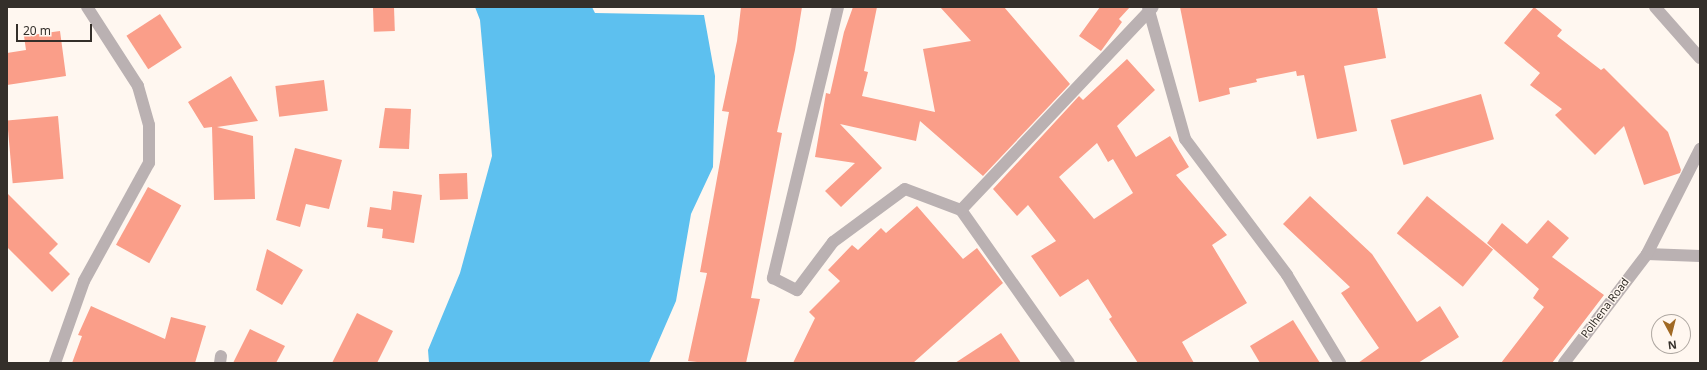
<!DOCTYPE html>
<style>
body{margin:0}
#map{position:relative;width:1707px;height:370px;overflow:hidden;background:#fff7f0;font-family:"Noto Sans",sans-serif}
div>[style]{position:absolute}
.water>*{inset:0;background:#5dc0ef}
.building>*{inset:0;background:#fa9e89;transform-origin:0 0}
.minor>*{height:12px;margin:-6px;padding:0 6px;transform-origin:6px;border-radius:6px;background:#bab1b2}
.tertiary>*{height:12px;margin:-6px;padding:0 6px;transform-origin:6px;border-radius:6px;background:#bab1b2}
span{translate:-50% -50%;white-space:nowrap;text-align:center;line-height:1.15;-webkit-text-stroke:3px #fff7f0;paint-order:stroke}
.street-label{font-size:11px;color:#342f2a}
.frame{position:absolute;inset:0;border:8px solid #342f2a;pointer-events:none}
.north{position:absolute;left:1651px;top:314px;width:40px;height:40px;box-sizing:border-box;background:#fff7f0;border:1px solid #aea7a1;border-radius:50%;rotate:173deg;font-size:11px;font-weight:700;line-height:16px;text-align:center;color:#342f2a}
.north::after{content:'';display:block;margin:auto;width:14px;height:18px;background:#a06924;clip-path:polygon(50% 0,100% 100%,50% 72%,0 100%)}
.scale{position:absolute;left:16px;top:24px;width:76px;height:18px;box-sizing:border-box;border:2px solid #342f2a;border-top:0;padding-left:5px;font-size:12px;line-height:14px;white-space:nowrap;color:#342f2a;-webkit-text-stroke:3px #fff7f0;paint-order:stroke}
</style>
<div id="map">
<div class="water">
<div style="clip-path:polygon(475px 7px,592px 7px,595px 13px,704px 15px,715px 76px,713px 167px,691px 214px,676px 301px,649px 363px,429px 363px,428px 350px,460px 273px,492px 156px,480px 20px)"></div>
</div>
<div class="building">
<div style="left:394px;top:7px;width:24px;height:21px;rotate:88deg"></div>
<div style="clip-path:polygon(741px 7px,802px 7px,795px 50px,777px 132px,782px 133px,751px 298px,760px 299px,746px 363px,706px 363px,688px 361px,707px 273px,700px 272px,729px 112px,722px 111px,737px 41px)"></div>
<div style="clip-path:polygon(853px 7px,877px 7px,864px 71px,868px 72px,862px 96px,935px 112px,923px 49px,971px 41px,940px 7px,1004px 7px,1070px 84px,983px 176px,920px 121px,916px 141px,840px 124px,882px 168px,841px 207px,825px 191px,855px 163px,815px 157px,826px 93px,830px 94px,844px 32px)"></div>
<div style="clip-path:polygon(1100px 7px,1130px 7px,1119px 19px,1122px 22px,1101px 51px,1079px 36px)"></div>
<div style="clip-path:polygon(1180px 7px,1377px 7px,1386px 58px,1344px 66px,1357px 131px,1317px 139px,1304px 75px,1297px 76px,1296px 71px,1256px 79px,1257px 82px,1229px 88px,1230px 94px,1199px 102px)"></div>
<div style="clip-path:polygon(1534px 7px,1562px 30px,1557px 36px,1601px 70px,1604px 68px,1668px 132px,1681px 170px,1680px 173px,1644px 185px,1624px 126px,1595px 155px,1555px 115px,1562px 109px,1530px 85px,1540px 73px,1504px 43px)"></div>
<div style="left:160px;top:14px;width:40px;height:40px;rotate:57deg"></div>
<div style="clip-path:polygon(60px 31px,66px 76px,7px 85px,7px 53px,26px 50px,24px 36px)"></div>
<div style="clip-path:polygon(evenodd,1127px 59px,1155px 90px,1117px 126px,1136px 157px,1170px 136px,1189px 167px,1176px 175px,1227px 235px,1212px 245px,1247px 303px,1182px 342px,1194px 363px,1138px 363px,1109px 319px,1112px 317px,1088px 279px,1060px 297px,1031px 256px,1056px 241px,1028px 205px,1017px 216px,993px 189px,1079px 96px,1083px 100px,1127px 59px,1097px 143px,1108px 162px,1113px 159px,1133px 193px,1094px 219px,1059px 177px,1097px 143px)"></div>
<div style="clip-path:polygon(231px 76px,258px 121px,217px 127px,253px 136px,255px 199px,214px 200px,212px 127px,204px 128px,188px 102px)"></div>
<div style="left:324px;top:80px;width:31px;height:49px;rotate:83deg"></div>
<div style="left:1481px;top:94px;width:47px;height:94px;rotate:74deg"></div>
<div style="clip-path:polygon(385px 108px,411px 109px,409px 149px,379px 148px)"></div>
<div style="left:58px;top:116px;width:63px;height:51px;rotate:85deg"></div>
<div style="clip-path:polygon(295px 148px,342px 160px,329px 209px,306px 204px,300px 227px,276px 220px)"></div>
<div style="left:467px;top:173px;width:26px;height:28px;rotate:88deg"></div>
<div style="left:148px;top:187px;width:38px;height:66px;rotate:29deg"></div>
<div style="clip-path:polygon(393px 191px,422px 195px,414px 243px,382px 238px,383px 229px,367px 227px,370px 207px,391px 210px)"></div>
<div style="clip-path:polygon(7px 193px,58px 244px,49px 253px,70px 274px,52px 292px,7px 247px)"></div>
<div style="clip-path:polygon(1310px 196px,1372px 254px,1417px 322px,1440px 306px,1459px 337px,1418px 363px,1358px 363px,1379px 348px,1341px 293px,1350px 287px,1283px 224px)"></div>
<div style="left:1427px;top:196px;width:85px;height:48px;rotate:39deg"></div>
<div style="clip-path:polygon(917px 206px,963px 259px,977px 248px,1003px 283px,913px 363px,793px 363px,815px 318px,809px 312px,840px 281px,828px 270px,852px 245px,858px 250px,881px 228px,886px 233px)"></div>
<div style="clip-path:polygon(1548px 220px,1569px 238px,1552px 257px,1604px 295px,1552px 363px,1501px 363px,1544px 307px,1533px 298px,1539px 289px,1487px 243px,1502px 223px,1527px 244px)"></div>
<div style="clip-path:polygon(267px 249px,303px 270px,282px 305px,256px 290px)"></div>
<div style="clip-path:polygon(91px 306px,165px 339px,171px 317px,206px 326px,195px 363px,72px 363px,82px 336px,78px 335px)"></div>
<div style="clip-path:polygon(357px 313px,393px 331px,377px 363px,332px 363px)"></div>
<div style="clip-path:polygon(1293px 320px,1320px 363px,1260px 363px,1250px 346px)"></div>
<div style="clip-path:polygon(250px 329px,285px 346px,276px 363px,233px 363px)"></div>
<div style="clip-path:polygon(1001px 333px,1021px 363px,955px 363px)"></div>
</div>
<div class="minor">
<div style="left:838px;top:7px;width:279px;rotate:103.5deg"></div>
<div style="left:773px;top:278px;width:27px;rotate:27deg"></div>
<div style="left:797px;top:290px;width:60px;rotate:-53.1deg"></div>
<div style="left:833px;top:242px;width:89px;rotate:-36.4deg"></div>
<div style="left:905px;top:189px;width:60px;rotate:20.6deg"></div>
<div style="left:961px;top:210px;width:187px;rotate:54.8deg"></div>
<div style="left:1148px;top:7px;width:137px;rotate:74.3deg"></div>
<div style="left:1185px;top:139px;width:170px;rotate:53.1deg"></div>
<div style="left:1287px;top:275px;width:103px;rotate:58.9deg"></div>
<div style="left:1655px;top:7px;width:68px;rotate:48.6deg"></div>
<div style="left:961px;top:210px;width:279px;rotate:-46.6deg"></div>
<div style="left:55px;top:363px;width:87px;rotate:-70.5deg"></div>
<div style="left:84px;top:281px;width:135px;rotate:-61.2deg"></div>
<div style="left:149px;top:163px;width:38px;rotate:-90deg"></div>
<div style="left:149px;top:125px;width:41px;rotate:-105.8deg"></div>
<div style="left:138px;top:86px;width:94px;rotate:-122.8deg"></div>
<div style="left:220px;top:363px;width:7px;rotate:-82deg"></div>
</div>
<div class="tertiary">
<div style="left:1647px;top:254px;width:53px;rotate:2.2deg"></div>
<div style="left:1564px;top:363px;width:137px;rotate:-52.7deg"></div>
<div style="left:1647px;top:254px;width:118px;rotate:-63.2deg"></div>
</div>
<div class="street-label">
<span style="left:1605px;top:308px;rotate:-53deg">Polhena Road</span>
</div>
<div class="frame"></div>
<div class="north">N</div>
<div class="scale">20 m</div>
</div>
